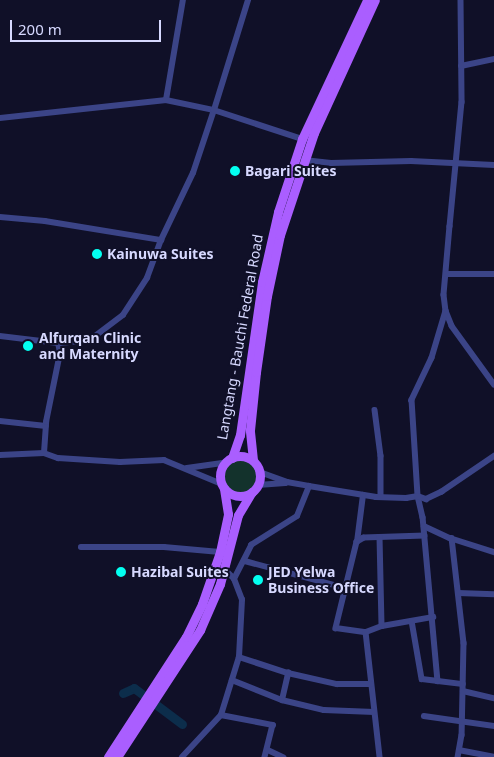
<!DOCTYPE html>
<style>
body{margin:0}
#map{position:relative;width:494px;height:757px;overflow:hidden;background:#101028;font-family:"Noto Sans",sans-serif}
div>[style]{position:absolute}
.green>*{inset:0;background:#13322c}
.round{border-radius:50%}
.river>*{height:9px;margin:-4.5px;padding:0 4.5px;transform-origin:4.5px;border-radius:4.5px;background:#0c2d4b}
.street>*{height:5.5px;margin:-2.75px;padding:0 2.75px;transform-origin:2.75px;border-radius:2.75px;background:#3b4487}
.primary>*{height:9px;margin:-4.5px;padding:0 4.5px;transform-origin:4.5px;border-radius:4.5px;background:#aa5eff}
.primary>.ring{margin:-4.5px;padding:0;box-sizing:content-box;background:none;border:9px solid #aa5eff;border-radius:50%}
.dots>*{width:14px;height:14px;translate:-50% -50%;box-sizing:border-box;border:2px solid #101028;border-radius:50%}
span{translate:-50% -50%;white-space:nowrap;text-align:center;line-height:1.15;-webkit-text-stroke:4px #101028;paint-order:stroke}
.poi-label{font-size:14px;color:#d7d9ff;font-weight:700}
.left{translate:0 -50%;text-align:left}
.street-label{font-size:14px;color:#d7d9ff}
.scale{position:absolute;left:10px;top:20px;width:151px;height:22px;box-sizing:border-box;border:2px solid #d7d9ff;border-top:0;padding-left:6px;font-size:15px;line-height:18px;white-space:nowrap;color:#d7d9ff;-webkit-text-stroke:4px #101028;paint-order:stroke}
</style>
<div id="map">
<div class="green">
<div class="round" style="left:223px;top:459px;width:34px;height:34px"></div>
</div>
<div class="river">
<div style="left:123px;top:693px;width:12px;rotate:-24deg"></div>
<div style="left:134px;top:688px;width:60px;rotate:36.9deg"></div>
</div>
<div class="street">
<div style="left:461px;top:0;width:102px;rotate:89.4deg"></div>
<div style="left:462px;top:102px;width:125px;rotate:95.5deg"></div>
<div style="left:450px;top:226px;width:69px;rotate:95deg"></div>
<div style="left:444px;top:295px;width:16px;rotate:83deg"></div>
<div style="left:446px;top:311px;width:16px;rotate:68deg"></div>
<div style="left:452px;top:326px;width:72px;rotate:54.1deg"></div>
<div style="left:461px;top:66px;width:34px;rotate:-12deg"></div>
<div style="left:166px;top:100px;width:101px;rotate:-80.4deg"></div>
<div style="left:0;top:118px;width:167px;rotate:-6.2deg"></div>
<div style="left:166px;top:100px;width:49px;rotate:11.8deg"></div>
<div style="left:214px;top:110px;width:115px;rotate:-72.8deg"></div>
<div style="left:304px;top:160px;width:27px;rotate:6deg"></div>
<div style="left:331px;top:163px;width:80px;rotate:-1.4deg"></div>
<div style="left:411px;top:161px;width:83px;rotate:2.8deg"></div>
<div style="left:0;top:217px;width:45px;rotate:5.1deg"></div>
<div style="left:45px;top:221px;width:118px;rotate:9.3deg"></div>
<div style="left:446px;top:274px;width:48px"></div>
<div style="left:446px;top:311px;width:49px;rotate:106.6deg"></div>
<div style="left:432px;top:358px;width:47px;rotate:115.5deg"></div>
<div style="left:412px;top:400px;width:96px;rotate:86.4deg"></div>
<div style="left:418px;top:496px;width:22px;rotate:77deg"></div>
<div style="left:423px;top:517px;width:165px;rotate:84.8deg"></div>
<div style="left:438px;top:681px;width:25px;rotate:7deg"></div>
<div style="left:0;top:336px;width:58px;rotate:6.9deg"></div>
<div style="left:58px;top:343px;width:32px;rotate:-5deg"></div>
<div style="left:90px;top:340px;width:41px;rotate:-37.1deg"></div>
<div style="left:123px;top:315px;width:44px;rotate:-57deg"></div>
<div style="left:147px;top:278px;width:40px;rotate:-69.8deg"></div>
<div style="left:161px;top:240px;width:74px;rotate:-64.5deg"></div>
<div style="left:193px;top:173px;width:66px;rotate:-71.6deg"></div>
<div style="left:214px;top:110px;width:93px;rotate:18.2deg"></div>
<div style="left:375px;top:410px;width:46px;rotate:82.6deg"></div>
<div style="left:381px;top:456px;width:41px;rotate:90deg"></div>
<div style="left:0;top:421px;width:46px;rotate:6.2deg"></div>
<div style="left:44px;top:453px;width:31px;rotate:-86deg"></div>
<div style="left:46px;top:422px;width:70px;rotate:-78.5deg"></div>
<div style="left:60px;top:353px;width:10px;rotate:-101deg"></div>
<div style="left:0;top:455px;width:44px;rotate:-2.6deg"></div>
<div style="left:44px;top:453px;width:15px;rotate:20deg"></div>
<div style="left:58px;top:458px;width:62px;rotate:3.7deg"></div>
<div style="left:120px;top:462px;width:44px;rotate:-2.6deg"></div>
<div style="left:164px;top:460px;width:63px;rotate:22.5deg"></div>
<div style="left:187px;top:468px;width:37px;rotate:-8deg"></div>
<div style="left:260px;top:472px;width:29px;rotate:20deg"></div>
<div style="left:287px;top:482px;width:22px;rotate:10deg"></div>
<div style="left:309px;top:486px;width:68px;rotate:9.3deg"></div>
<div style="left:376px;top:497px;width:30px;rotate:2deg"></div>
<div style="left:406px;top:498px;width:12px;rotate:-9deg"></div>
<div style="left:418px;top:496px;width:9px;rotate:21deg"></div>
<div style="left:426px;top:499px;width:17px;rotate:-25deg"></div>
<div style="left:441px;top:492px;width:64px;rotate:-34.2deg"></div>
<div style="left:258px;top:485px;width:27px;rotate:-4deg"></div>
<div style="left:424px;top:526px;width:29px;rotate:25deg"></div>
<div style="left:450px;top:538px;width:46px;rotate:17.7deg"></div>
<div style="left:425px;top:536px;width:61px;rotate:178.1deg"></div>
<div style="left:364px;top:538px;width:8px;rotate:150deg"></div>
<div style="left:357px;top:542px;width:89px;rotate:103.7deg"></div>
<div style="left:336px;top:628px;width:30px;rotate:8deg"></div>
<div style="left:366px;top:632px;width:17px;rotate:-21deg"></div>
<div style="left:382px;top:626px;width:52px;rotate:-10deg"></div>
<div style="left:380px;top:537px;width:89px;rotate:88.7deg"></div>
<div style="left:452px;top:538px;width:106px;rotate:83.5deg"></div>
<div style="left:464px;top:643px;width:92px;rotate:91.2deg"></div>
<div style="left:462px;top:735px;width:22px;rotate:100deg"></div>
<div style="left:357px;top:542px;width:47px;rotate:-82.7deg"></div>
<div style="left:81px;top:547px;width:83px"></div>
<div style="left:164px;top:547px;width:56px;rotate:5.1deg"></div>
<div style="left:245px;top:561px;width:104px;rotate:15.1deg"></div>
<div style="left:234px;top:579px;width:38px;rotate:-63deg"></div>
<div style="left:251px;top:545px;width:54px;rotate:-32.2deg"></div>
<div style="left:297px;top:516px;width:32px;rotate:-68deg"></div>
<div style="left:458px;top:593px;width:36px;rotate:2deg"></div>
<div style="left:412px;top:621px;width:59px;rotate:80.2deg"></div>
<div style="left:422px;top:679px;width:16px;rotate:7deg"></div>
<div style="left:366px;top:632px;width:126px;rotate:83.6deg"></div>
<div style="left:239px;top:657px;width:52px;rotate:18.1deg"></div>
<div style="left:288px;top:673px;width:50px;rotate:12.7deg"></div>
<div style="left:337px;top:684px;width:34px"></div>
<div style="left:232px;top:680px;width:54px;rotate:21.8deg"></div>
<div style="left:282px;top:700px;width:43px;rotate:13.4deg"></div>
<div style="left:324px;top:710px;width:50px;rotate:2.3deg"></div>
<div style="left:463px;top:691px;width:32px;rotate:13deg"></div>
<div style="left:282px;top:700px;width:28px;rotate:-77deg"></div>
<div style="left:221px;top:715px;width:53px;rotate:10.9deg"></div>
<div style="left:273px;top:725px;width:33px;rotate:104deg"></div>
<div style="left:424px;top:716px;width:71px;rotate:8.1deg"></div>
<div style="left:268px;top:750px;width:17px;rotate:25deg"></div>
<div style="left:459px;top:750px;width:36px;rotate:11deg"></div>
<div style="left:182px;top:757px;width:57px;rotate:-47.1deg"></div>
<div style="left:221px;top:715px;width:61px;rotate:-72.8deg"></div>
<div style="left:239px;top:657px;width:57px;rotate:-87deg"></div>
<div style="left:242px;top:600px;width:22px;rotate:-111deg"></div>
<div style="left:234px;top:579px;width:14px;rotate:-135deg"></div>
</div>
<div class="primary">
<div class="ring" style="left:220px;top:456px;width:31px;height:31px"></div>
<div style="left:232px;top:458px;width:24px;rotate:-71deg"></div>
<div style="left:240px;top:435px;width:155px;rotate:-81.8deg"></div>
<div style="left:262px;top:282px;width:72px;rotate:-77.1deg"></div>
<div style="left:278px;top:212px;width:77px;rotate:-71.8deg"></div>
<div style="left:302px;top:139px;width:153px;rotate:-64.9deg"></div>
<div style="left:253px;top:460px;width:30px;rotate:-96deg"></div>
<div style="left:250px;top:430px;width:58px;rotate:-84.1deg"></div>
<div style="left:256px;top:372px;width:77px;rotate:-81.8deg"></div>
<div style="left:267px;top:296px;width:62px;rotate:-78deg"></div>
<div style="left:280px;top:235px;width:108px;rotate:-71.6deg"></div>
<div style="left:314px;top:133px;width:146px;rotate:-65.4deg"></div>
<div style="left:108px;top:757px;width:143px;rotate:-57deg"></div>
<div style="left:186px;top:637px;width:37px;rotate:-64deg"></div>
<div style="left:202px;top:604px;width:55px;rotate:-70.9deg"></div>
<div style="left:220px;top:552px;width:39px;rotate:-78deg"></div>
<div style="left:228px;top:514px;width:26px;rotate:-99deg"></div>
<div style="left:117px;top:757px;width:152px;rotate:-56.8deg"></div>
<div style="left:200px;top:630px;width:50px;rotate:-66.5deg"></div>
<div style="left:220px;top:584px;width:71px;rotate:-75.4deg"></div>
<div style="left:238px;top:515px;width:27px;rotate:-59deg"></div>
</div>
<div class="dots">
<div style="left:235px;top:171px;background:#03fff1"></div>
<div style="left:97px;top:254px;background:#03fff1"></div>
<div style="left:28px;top:346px;background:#03fff1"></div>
<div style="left:121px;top:572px;background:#03fff1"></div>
<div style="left:258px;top:580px;background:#03fff1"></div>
</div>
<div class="poi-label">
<span class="left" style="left:245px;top:171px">Bagari Suites</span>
<span class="left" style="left:107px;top:254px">Kainuwa Suites</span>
<span class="left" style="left:39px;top:346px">Alfurqan Clinic<br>and Maternity</span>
<span class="left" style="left:131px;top:572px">Hazibal Suites</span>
<span class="left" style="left:268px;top:580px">JED Yelwa<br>Business Office</span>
</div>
<div class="street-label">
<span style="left:240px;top:337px;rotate:-80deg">Langtang - Bauchi Federal Road</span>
</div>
<div class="scale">200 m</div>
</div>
